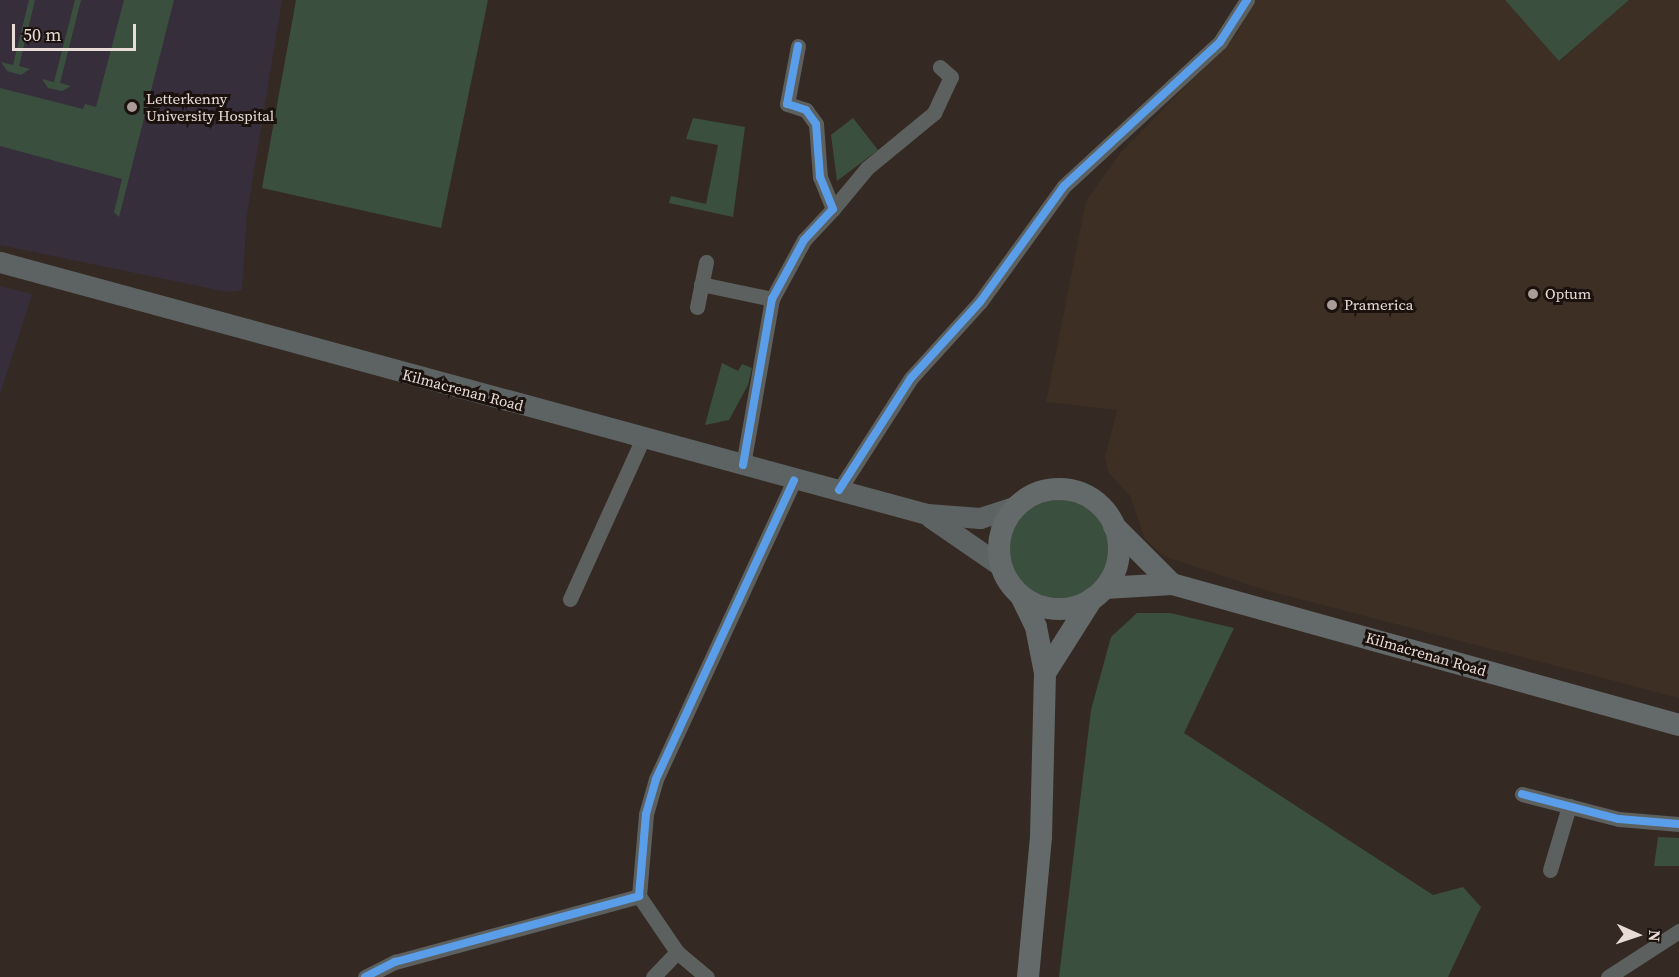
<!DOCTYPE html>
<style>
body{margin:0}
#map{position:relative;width:1679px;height:977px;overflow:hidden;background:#342923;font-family:"Source Serif 4",serif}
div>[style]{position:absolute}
.industrial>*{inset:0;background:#3d2f23}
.medical>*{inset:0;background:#372e3b}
.green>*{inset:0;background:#3b4f3f}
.round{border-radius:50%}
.street>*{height:15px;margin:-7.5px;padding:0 7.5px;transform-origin:7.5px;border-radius:7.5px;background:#5c605f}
.secondary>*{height:21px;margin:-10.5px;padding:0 10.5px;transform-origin:10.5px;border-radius:10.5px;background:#5d6363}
.primary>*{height:22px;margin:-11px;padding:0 11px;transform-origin:11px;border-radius:11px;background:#646a6a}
.primary>.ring{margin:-11px;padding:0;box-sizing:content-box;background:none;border:22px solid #646a6a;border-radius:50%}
.cycleway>*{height:8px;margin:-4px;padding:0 4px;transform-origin:4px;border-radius:4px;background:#5a9eea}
.dots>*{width:16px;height:16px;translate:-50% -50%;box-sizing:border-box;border:3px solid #1b120e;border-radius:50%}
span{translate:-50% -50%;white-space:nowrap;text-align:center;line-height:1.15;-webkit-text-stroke:6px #1b120e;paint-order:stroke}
.poi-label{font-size:15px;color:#e9dbd5}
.left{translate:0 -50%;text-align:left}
.street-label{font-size:15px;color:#e9dbd5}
.north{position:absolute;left:1607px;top:905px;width:60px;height:60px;-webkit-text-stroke:4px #1b120e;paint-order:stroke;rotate:93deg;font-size:16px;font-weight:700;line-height:24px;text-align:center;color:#e9dbd5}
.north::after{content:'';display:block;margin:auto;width:21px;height:27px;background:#e9dbd5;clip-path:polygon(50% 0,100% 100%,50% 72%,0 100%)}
.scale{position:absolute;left:12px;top:24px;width:124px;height:27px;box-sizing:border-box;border:3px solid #e9dbd5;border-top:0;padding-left:8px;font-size:18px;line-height:21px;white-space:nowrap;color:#e9dbd5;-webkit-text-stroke:4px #1b120e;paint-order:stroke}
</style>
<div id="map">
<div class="industrial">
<div style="clip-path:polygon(1254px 0,1505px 0,1560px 61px,1629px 0,1679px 0,1679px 698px,1258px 588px,1164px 556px,1145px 539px,1130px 496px,1108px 472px,1105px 457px,1117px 410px,1046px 402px,1086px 201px,1122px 151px,1236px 35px)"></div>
</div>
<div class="medical">
<div style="clip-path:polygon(0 0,282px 0,247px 214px,242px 290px,227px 292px,0 245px)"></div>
<div style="clip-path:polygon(0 286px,32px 294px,0 395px)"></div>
</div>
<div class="green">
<div style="clip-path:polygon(29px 0,35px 0,19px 66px,30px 69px,21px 75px,7px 71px,1px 62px,13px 65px)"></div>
<div style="clip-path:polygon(75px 0,81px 0,60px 83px,71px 86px,62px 91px,48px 88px,42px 79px,54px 82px)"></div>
<div style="clip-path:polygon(124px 0,174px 0,119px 217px,114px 212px,122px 179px,0 146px,0 88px,83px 109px,85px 104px,96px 107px)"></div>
<div style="clip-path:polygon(296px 0,488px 0,441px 228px,262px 188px)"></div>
<div style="clip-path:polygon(1505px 0,1629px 0,1559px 61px)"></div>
<div style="clip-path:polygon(693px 118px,745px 127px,733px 217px,669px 203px,671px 196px,706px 204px,718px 145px,686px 139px)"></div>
<div style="clip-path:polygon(853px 118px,878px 150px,837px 181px,831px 135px)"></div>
<div style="clip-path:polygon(722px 363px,738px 371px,742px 364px,752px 368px,748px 385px,729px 420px,705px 425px)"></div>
<div class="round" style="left:1009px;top:500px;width:100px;height:100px"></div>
<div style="clip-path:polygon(1137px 613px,1170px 613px,1234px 628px,1184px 733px,1433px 895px,1463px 887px,1481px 907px,1448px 977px,1059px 977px,1091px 710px,1111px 637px)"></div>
<div style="clip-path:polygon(1658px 837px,1679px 838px,1679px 866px,1654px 866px)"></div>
</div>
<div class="street">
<div style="left:833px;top:209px;width:53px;rotate:-50.3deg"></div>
<div style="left:867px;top:168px;width:87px;rotate:-39.4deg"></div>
<div style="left:934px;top:113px;width:40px;rotate:-65deg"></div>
<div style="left:951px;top:77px;width:15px;rotate:-138deg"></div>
<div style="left:701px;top:284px;width:73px;rotate:11.9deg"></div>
<div style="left:697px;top:307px;width:46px;rotate:-78.7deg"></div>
<div style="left:743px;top:465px;width:169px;rotate:-80.1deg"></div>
<div style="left:772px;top:299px;width:67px;rotate:-61.5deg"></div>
<div style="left:804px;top:240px;width:42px;rotate:-46.9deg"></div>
<div style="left:833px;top:209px;width:35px;rotate:-112deg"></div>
<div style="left:820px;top:177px;width:53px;rotate:-94.3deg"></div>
<div style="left:816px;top:124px;width:17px;rotate:-126deg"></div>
<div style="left:806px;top:110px;width:20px;rotate:-162deg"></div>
<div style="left:787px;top:104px;width:59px;rotate:-79.3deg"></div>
<div style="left:839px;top:490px;width:133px;rotate:-57.3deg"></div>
<div style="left:911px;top:378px;width:103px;rotate:-47.8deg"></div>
<div style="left:980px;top:302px;width:143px;rotate:-54.1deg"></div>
<div style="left:1064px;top:186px;width:212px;rotate:-42.7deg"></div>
<div style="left:1220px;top:42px;width:50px;rotate:-57.3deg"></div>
<div style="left:570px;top:599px;width:177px;rotate:-65.6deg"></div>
<div style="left:1522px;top:794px;width:100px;rotate:14.5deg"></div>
<div style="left:1619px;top:819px;width:60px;rotate:4.8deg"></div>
<div style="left:1550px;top:870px;width:67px;rotate:-73.5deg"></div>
<div style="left:639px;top:896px;width:68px;rotate:55.8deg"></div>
<div style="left:677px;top:952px;width:39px;rotate:40deg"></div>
<div style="left:365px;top:977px;width:34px;rotate:-27deg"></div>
<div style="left:395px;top:962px;width:253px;rotate:-15.1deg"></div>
<div style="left:639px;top:896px;width:82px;rotate:-85.1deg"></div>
<div style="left:646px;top:814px;width:36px;rotate:-74deg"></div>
<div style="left:656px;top:779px;width:329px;rotate:-65.2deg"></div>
<div style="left:653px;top:977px;width:35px;rotate:-46deg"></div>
<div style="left:1608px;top:977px;width:85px;rotate:-32.9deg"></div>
</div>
<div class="secondary">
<div style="left:0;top:262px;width:961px;rotate:15.21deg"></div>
<div style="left:927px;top:514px;width:53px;rotate:4.3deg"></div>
<div style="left:980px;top:518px;width:39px;rotate:-18deg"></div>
<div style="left:930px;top:517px;width:86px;rotate:34.6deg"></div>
</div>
<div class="primary">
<div class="ring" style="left:999px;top:489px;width:98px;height:98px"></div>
<div style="left:1114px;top:526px;width:82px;rotate:45deg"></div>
<div style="left:1105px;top:588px;width:67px;rotate:-3.4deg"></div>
<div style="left:1172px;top:584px;width:526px;rotate:15.54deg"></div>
<div style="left:1021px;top:596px;width:34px;rotate:64deg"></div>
<div style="left:1036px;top:627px;width:47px;rotate:78.9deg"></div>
<div style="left:1045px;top:673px;width:164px;rotate:91.4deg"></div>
<div style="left:1041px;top:837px;width:141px;rotate:95.3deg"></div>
<div style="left:1045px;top:673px;width:88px;rotate:-57.6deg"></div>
</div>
<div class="cycleway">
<div style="left:743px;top:465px;width:169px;rotate:-80.1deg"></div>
<div style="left:772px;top:299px;width:67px;rotate:-61.5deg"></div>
<div style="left:804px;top:240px;width:42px;rotate:-46.9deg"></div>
<div style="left:833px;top:209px;width:35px;rotate:-112deg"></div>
<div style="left:820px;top:177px;width:53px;rotate:-94.3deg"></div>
<div style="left:816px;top:124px;width:17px;rotate:-126deg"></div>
<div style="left:806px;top:110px;width:20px;rotate:-162deg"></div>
<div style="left:787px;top:104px;width:59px;rotate:-79.3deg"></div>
<div style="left:839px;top:490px;width:133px;rotate:-57.3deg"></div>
<div style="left:911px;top:378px;width:103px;rotate:-47.8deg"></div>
<div style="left:980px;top:302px;width:143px;rotate:-54.1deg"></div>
<div style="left:1064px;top:186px;width:212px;rotate:-42.7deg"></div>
<div style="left:1220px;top:42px;width:50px;rotate:-57.3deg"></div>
<div style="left:1522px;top:794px;width:100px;rotate:14.5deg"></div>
<div style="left:1619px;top:819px;width:60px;rotate:4.8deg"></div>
<div style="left:365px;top:977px;width:34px;rotate:-27deg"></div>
<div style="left:395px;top:962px;width:253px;rotate:-15.1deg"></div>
<div style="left:639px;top:896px;width:82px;rotate:-85.1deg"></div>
<div style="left:646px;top:814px;width:36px;rotate:-74deg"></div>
<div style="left:656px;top:779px;width:329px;rotate:-65.2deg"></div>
</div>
<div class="dots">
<div style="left:132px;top:107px;background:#aa9d97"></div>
<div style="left:1533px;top:294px;background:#aa9d97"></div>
<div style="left:1332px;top:305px;background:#aa9d97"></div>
</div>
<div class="poi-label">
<span class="left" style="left:146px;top:107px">Letterkenny<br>University Hospital</span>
<span class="left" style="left:1545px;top:294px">Optum</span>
<span class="left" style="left:1344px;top:305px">Pramerica</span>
</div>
<div class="street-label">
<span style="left:463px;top:390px;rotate:15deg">Kilmacrenan Road</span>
<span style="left:1426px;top:654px;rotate:16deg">Kilmacrenan Road</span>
</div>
<div class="north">N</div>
<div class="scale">50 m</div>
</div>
